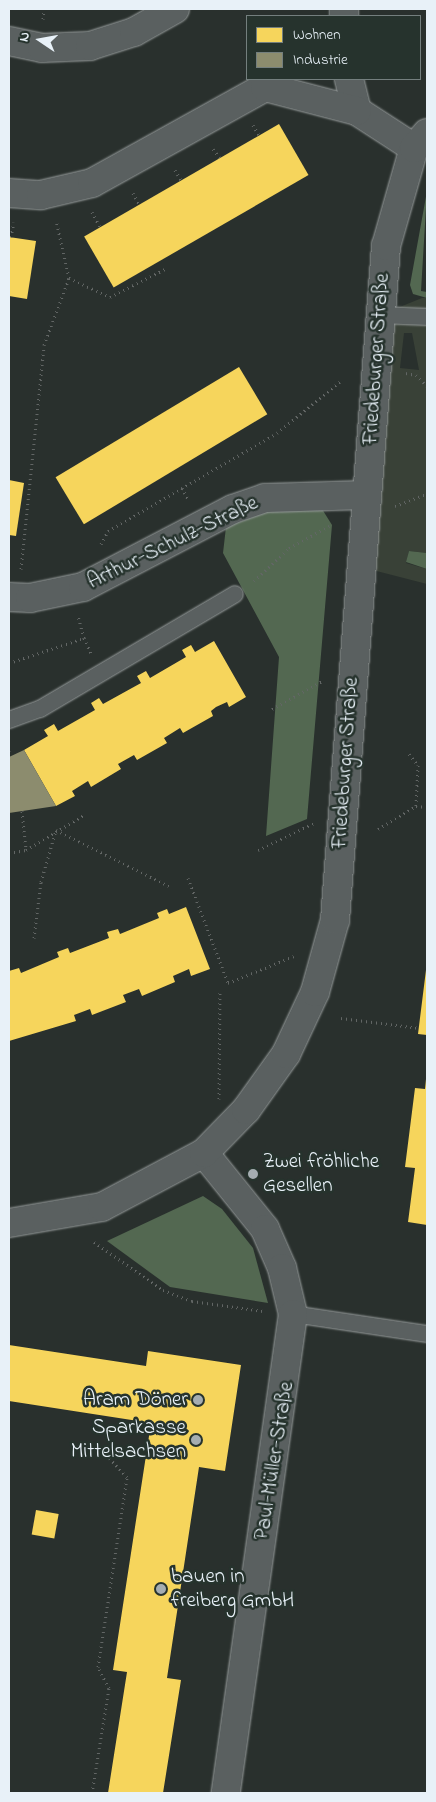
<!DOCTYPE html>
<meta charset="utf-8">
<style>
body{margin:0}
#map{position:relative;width:436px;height:1802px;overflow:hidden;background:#29302d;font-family:"Indie Flower",sans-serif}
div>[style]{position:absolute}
.built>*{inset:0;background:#394137}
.green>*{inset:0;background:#536851}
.homes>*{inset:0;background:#f6d55c;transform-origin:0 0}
.industry>*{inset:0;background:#8c8c6e}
.path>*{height:3px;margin-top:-1.5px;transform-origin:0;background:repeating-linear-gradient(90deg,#626665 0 1px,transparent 0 5px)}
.roads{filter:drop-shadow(0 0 1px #959a9a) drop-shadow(0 0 1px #959a9a)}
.service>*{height:16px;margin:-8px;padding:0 8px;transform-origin:8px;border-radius:8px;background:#5a6060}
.minor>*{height:28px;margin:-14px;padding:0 14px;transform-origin:14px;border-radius:14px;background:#5a6060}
.dots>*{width:14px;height:14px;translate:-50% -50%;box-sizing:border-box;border:2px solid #26332d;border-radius:50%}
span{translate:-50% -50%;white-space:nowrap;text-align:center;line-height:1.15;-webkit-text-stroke:5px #26332d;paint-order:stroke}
.street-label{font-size:21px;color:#e8f1f8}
.poi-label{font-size:21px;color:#e8f1f8}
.left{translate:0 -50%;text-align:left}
.right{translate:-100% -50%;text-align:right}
.frame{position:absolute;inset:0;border:10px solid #e8f1f8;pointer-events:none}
.legend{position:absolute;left:246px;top:15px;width:175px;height:65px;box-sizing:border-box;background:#26332d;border:1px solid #747f7e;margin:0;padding:6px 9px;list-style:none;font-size:15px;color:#e8f1f8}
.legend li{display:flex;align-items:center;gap:10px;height:25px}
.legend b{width:25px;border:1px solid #747f7e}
.north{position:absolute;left:15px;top:15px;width:50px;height:50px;-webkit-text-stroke:4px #26332d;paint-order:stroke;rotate:282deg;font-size:14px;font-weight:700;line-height:20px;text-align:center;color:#e8f1f8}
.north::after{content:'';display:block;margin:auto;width:18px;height:22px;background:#e8f1f8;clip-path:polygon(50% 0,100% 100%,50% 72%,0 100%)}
</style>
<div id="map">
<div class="built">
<div style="clip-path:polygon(evenodd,422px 298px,427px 298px,427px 553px,409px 551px,406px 563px,427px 569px,427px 584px,361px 567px,380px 315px,422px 298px,404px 333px,412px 333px,419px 370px,400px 368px,404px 333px)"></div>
</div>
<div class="green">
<div style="clip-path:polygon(427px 191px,421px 291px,427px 292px,427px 298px,413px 294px,410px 285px)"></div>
<div style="clip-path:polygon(322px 509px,332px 525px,307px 819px,266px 836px,279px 657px,223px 553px,226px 527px,272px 510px)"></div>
<div style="clip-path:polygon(409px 551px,427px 553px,427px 569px,406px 562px)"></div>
<div style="clip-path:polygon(203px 1196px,222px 1209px,253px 1248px,268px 1303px,170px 1287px,107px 1241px)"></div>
</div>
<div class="homes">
<div style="left:279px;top:124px;width:59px;height:225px;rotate:60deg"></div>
<div style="clip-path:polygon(9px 237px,36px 241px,27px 299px,9px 296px)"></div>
<div style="left:239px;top:367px;width:55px;height:214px;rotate:59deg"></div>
<div style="clip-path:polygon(9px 480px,24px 483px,16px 536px,9px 535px)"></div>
<div style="clip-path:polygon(214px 641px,246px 697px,229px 707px,227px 702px,216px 707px,211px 711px,213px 716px,183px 733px,180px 728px,164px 738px,167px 743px,137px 760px,134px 755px,118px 764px,121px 769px,91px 787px,88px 781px,72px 791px,75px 796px,56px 806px,24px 750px,48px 736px,44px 730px,54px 724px,58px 731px,95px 710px,91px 703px,99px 698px,103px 704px,141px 683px,137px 676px,146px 671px,150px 678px,186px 657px,182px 650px,191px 645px,195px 652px)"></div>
<div style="clip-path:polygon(186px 907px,210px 969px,191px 976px,189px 969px,173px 976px,175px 982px,142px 996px,139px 989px,123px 995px,126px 1002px,92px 1015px,90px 1009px,74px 1015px,76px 1021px,9px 1041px,9px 971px,19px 968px,21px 973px,59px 957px,57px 952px,68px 948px,70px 953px,109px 938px,107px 932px,118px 929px,120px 934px,159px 918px,157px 913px,167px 909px,169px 914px)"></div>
<div style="clip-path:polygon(426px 970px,427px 971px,427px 1035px,418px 1034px)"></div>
<div style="clip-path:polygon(426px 1079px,427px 1079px,427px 1225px,408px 1222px,415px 1168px,405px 1167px,415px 1088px,425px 1089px)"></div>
<div style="clip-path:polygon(9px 1345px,146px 1366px,148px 1351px,241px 1365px,225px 1471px,199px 1467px,167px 1678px,181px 1680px,163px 1793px,108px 1793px,127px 1672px,113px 1670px,151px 1423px,9px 1401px)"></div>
<div style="left:36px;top:1510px;width:23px;height:25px;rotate:10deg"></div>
</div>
<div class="industry">
<div style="clip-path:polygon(24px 750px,56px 806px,9px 813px,9px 757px)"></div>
</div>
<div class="path">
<div style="left:43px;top:19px;width:10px;rotate:-84deg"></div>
<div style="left:253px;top:125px;width:12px;rotate:59deg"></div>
<div style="left:213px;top:149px;width:11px;rotate:52deg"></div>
<div style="left:175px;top:170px;width:12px;rotate:59deg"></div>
<div style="left:133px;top:193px;width:13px;rotate:61deg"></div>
<div style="left:92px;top:212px;width:17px;rotate:62deg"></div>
<div style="left:11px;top:237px;width:15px;rotate:-79deg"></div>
<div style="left:69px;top:278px;width:45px;rotate:24.9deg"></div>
<div style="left:110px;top:297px;width:62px;rotate:-27deg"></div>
<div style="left:406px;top:373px;width:10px;rotate:11deg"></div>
<div style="left:416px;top:375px;width:16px;rotate:45deg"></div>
<div style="left:182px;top:488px;width:13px;rotate:61deg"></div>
<div style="left:395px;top:506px;width:34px;rotate:-21deg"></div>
<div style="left:101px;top:544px;width:15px;rotate:-62deg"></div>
<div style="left:108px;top:531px;width:195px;rotate:-30.1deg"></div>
<div style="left:277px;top:433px;width:84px;rotate:-39.2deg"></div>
<div style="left:21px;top:569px;width:225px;rotate:-84.1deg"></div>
<div style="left:44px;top:345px;width:72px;rotate:-69.5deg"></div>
<div style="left:69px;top:278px;width:59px;rotate:-102.6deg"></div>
<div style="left:254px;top:581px;width:48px;rotate:-43.3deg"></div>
<div style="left:289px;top:548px;width:46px;rotate:-28.8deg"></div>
<div style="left:84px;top:638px;width:17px;rotate:65deg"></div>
<div style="left:9px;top:663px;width:79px;rotate:-18.4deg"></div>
<div style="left:84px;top:638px;width:23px;rotate:-105deg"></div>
<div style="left:272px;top:709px;width:57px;rotate:-29.2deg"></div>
<div style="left:9px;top:751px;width:5px;rotate:79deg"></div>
<div style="left:409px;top:754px;width:14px;rotate:51deg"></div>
<div style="left:418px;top:765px;width:41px;rotate:92.8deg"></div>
<div style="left:22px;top:811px;width:39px;rotate:84deg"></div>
<div style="left:378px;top:829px;width:44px;rotate:-31.2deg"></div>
<div style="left:416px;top:806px;width:11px;rotate:5deg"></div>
<div style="left:56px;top:830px;width:126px;rotate:26.4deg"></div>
<div style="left:258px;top:850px;width:62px;rotate:-25.7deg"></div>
<div style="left:9px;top:853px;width:17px;rotate:-10deg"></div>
<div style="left:26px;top:850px;width:68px;rotate:-31.1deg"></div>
<div style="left:188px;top:878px;width:112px;rotate:69.1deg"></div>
<div style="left:228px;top:983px;width:71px;rotate:-22.2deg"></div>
<div style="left:34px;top:938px;width:56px;rotate:-82.9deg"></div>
<div style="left:41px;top:882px;width:54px;rotate:-73.9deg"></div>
<div style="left:341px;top:1018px;width:79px;rotate:7.3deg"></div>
<div style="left:219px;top:1099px;width:109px;rotate:-89.5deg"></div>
<div style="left:94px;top:1242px;width:84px;rotate:34.8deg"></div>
<div style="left:163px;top:1290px;width:31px;rotate:21deg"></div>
<div style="left:192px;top:1301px;width:72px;rotate:8deg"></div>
<div style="left:92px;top:1793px;width:106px;rotate:-80.8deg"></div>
<div style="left:109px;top:1688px;width:24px;rotate:-118deg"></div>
<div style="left:98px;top:1667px;width:192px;rotate:-81.3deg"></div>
<div style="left:127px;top:1477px;width:26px;rotate:-133deg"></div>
</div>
<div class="roads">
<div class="service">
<div style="left:380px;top:315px;width:47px;rotate:2.4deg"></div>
<div style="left:9px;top:720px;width:33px;rotate:-20deg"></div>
<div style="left:40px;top:709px;width:226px;rotate:-30.5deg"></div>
<div style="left:293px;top:1314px;width:135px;rotate:8.5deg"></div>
</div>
<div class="minor">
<div style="left:344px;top:16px;width:7px;rotate:-90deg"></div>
<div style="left:9px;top:41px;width:34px;rotate:12deg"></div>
<div style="left:42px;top:48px;width:48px;rotate:-2.4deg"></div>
<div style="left:90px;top:46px;width:46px;rotate:-17.7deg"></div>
<div style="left:134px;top:32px;width:47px;rotate:-29.3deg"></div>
<div style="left:349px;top:79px;width:33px;rotate:76deg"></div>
<div style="left:357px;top:111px;width:68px;rotate:33deg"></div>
<div style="left:9px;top:193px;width:32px;rotate:4deg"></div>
<div style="left:41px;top:195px;width:52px;rotate:-13.2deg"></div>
<div style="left:92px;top:183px;width:198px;rotate:-29deg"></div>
<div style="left:265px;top:87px;width:95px;rotate:14.6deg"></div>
<div style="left:9px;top:597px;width:21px;rotate:3deg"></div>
<div style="left:30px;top:598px;width:54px;rotate:-11.7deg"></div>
<div style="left:83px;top:587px;width:169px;rotate:-27.5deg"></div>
<div style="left:233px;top:509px;width:34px;rotate:-19deg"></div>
<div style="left:265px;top:498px;width:102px;rotate:-1.7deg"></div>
<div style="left:204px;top:1153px;width:97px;rotate:51.2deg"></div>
<div style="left:265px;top:1229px;width:43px;rotate:66.4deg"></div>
<div style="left:282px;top:1268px;width:47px;rotate:76.6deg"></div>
<div style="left:293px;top:1314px;width:484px;rotate:98deg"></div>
<div style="left:9px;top:1223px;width:94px;rotate:-9.8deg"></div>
<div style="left:102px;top:1207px;width:115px;rotate:-27.9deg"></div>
<div style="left:204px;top:1153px;width:60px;rotate:-45.7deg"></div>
<div style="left:246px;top:1110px;width:69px;rotate:-54.5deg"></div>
<div style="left:286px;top:1054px;width:68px;rotate:-64.9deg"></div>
<div style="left:315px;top:992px;width:75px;rotate:-74.5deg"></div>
<div style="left:335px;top:920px;width:676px;rotate:-85.67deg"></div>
<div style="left:386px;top:246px;width:102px;rotate:-74.1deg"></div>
<div style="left:414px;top:148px;width:20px;rotate:-49deg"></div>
</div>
</div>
<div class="dots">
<div style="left:253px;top:1174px;background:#a5adb1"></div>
<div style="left:198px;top:1400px;background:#a5adb1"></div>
<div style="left:196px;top:1440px;background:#a5adb1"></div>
<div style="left:161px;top:1589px;background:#a5adb1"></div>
</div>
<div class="street-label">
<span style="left:377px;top:359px;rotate:-86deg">Friedeburger Straße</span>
<span style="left:173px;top:543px;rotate:-26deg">Arthur-Schulz-Straße</span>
<span style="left:346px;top:763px;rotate:-86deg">Friedeburger Straße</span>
<span style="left:275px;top:1461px;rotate:-81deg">Paul-Müller-Straße</span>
</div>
<div class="poi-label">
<span class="left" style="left:263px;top:1174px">Zwei fröhliche<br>Gesellen</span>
<span class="right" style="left:188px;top:1400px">Aram Döner</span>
<span class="right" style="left:186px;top:1440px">Sparkasse<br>Mittelsachsen</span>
<span class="left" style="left:171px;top:1589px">bauen in<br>freiberg GmbH</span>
</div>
<div class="frame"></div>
<ul class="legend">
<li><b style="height:14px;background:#f6d55c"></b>Wohnen</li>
<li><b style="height:14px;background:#8c8c6e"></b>Industrie</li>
</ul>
<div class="north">N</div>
</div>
